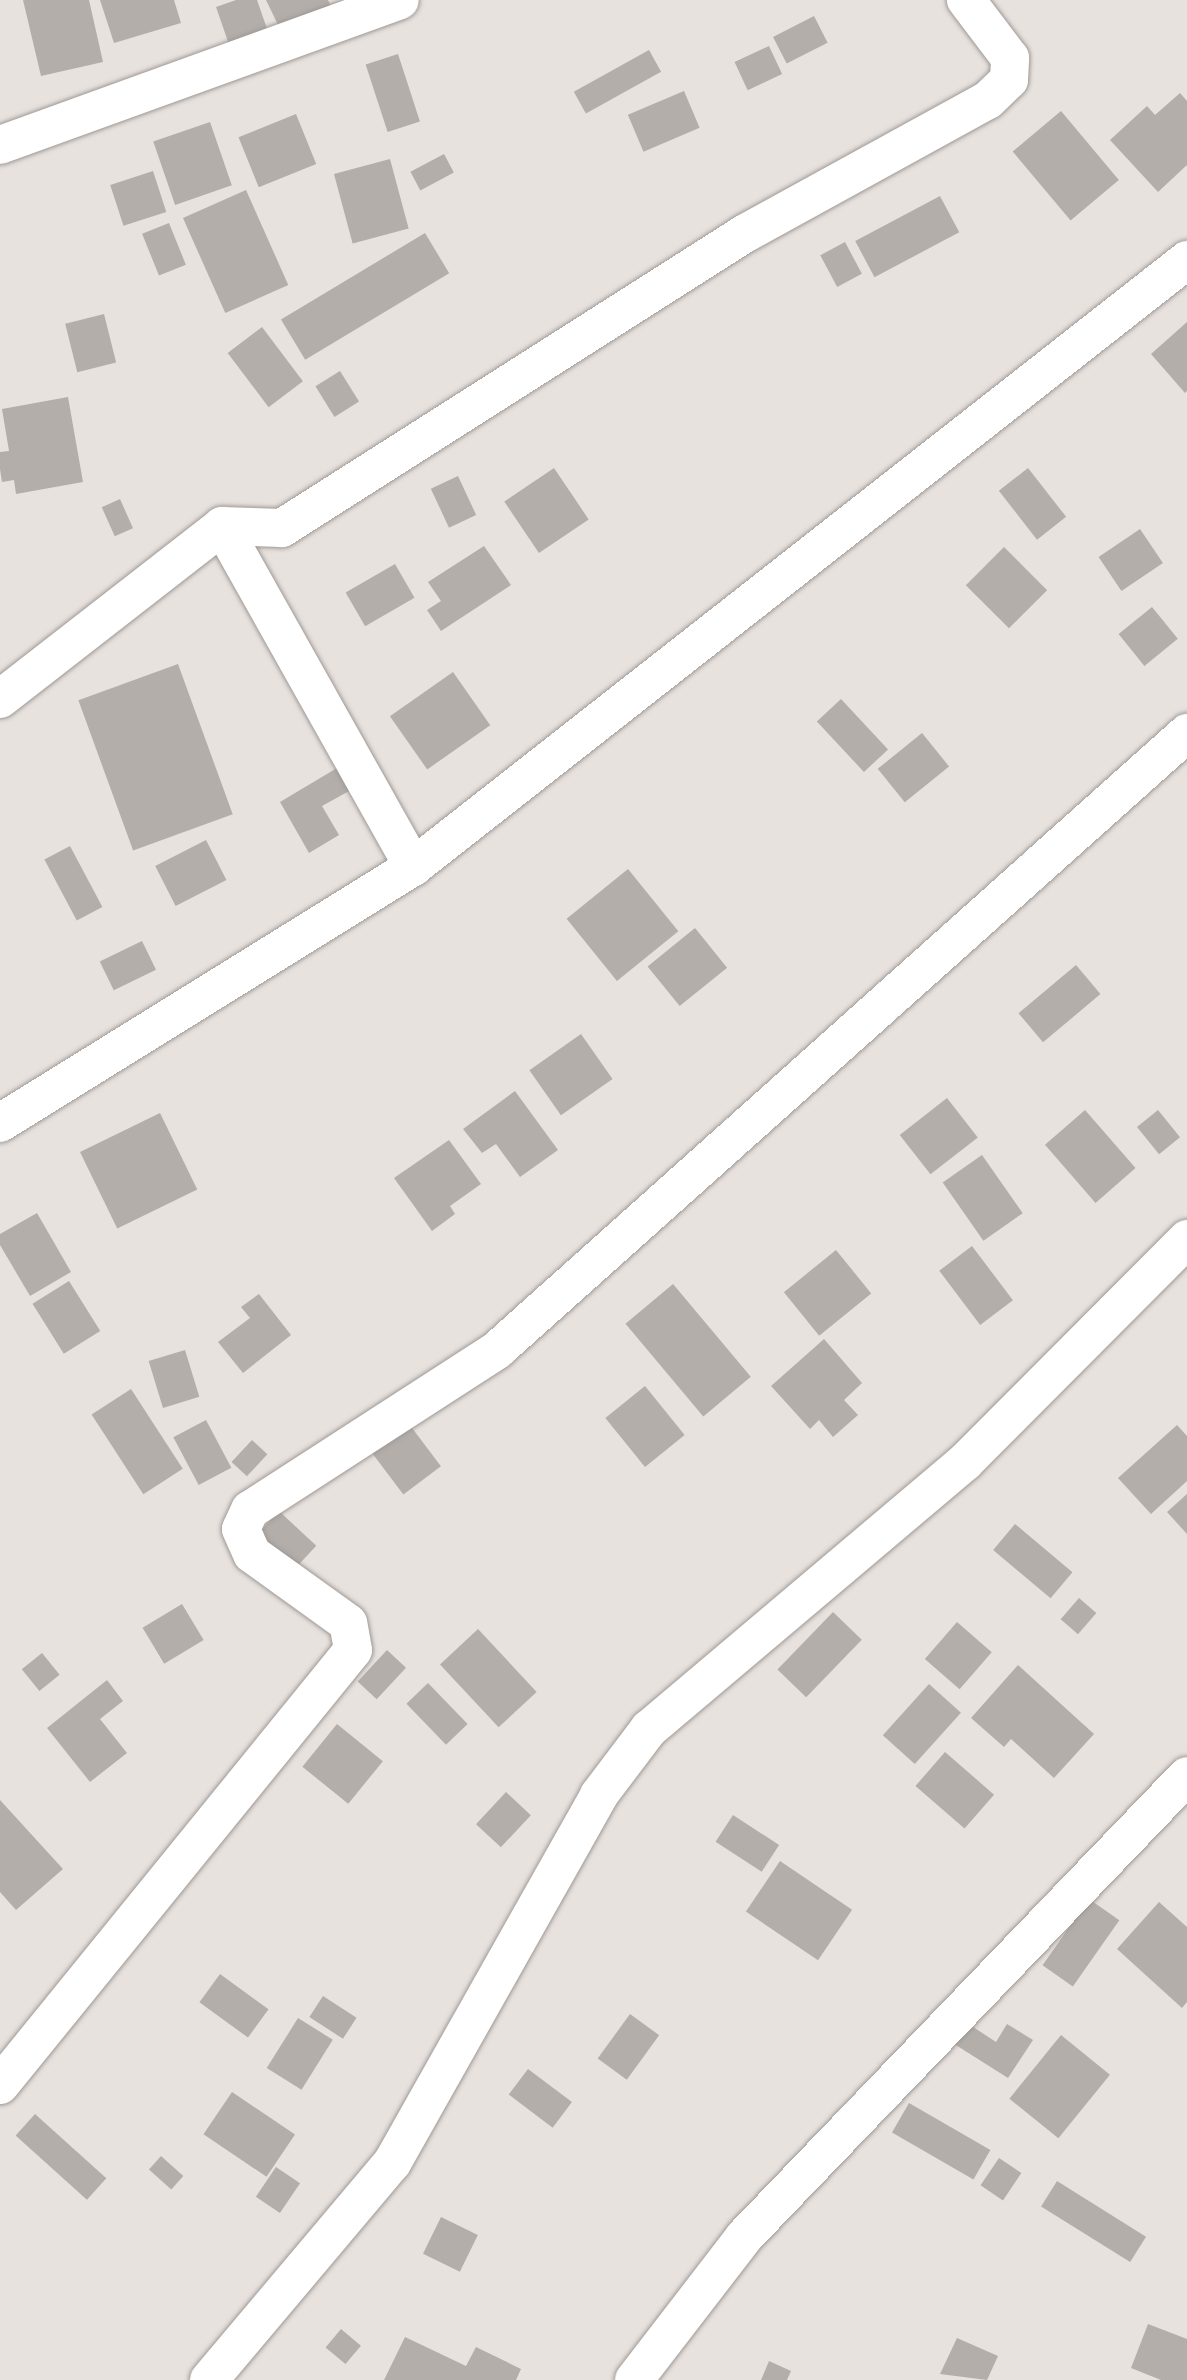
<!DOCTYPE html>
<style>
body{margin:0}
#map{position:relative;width:1187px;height:2380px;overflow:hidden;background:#e8e2de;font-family:"Source Sans 3",sans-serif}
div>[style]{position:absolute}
.building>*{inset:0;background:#b3aeaa;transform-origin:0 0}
.roads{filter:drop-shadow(0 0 2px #9f9995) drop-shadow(0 0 2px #9f9995)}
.minor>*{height:38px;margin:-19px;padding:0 19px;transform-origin:19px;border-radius:19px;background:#fff}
span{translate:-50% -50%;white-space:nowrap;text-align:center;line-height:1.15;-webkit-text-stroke:5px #e8e2de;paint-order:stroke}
</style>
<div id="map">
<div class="building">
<div style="clip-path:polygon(23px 0,89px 0,103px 62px,41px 76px)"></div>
<div style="clip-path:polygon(100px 0,174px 0,181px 23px,114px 43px)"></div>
<div style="clip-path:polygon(236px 0,257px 0,272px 43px,233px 56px,216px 7px)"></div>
<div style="clip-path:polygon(266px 0,328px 0,331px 6px,280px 29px)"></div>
<div style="left:814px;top:16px;width:30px;height:46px;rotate:63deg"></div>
<div style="left:769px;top:46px;width:31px;height:38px;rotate:65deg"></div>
<div style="left:649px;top:50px;width:25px;height:86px;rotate:61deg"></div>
<div style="left:398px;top:54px;width:71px;height:34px;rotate:72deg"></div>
<div style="left:684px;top:91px;width:40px;height:61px;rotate:67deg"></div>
<div style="clip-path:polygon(1180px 93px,1187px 101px,1187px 165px,1158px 192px,1110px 140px,1147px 106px,1155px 115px)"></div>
<div style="left:1061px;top:111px;width:90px;height:63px;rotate:50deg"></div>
<div style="left:296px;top:114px;width:54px;height:62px;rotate:68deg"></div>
<div style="left:210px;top:122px;width:67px;height:60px;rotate:71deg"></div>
<div style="left:444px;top:154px;width:21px;height:38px;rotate:62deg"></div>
<div style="left:390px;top:159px;width:72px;height:58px;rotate:75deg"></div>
<div style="left:153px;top:171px;width:43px;height:45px;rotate:72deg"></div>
<div style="left:246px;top:190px;width:104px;height:69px;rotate:66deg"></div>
<div style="left:940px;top:196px;width:41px;height:96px;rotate:62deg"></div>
<div style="left:169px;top:223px;width:45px;height:29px;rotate:68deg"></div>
<div style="left:425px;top:233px;width:47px;height:168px;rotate:59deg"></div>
<div style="left:845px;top:242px;width:36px;height:28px;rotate:62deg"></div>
<div style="left:104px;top:314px;width:50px;height:40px;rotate:76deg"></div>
<div style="clip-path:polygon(1187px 322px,1187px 391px,1185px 393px,1151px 354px)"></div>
<div style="left:262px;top:327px;width:68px;height:43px;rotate:53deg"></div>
<div style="left:340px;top:371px;width:36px;height:29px;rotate:58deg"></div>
<div style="clip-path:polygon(68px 397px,83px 482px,16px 494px,14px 480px,2px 482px,0 469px,0 452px,9px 451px,2px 409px)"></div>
<div style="left:554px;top:468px;width:62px;height:60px;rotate:56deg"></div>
<div style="left:1028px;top:468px;width:62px;height:37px;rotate:52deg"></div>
<div style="left:458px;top:476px;width:43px;height:30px;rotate:65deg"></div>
<div style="left:120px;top:499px;width:32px;height:20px;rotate:66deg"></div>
<div style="left:1140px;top:529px;width:41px;height:50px;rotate:56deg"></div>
<div style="clip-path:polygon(484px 546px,511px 585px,441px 631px,427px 610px,441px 601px,428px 582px)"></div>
<div style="left:1004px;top:547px;width:61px;height:54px;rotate:45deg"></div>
<div style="left:395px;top:564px;width:39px;height:57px;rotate:60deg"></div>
<div style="left:1152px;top:607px;width:41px;height:43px;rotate:51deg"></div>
<div style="left:178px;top:664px;width:160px;height:106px;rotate:70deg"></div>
<div style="left:453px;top:672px;width:65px;height:77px;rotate:55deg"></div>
<div style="left:841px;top:699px;width:69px;height:33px;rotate:47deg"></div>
<div style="left:922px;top:733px;width:43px;height:57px;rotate:51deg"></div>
<div style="clip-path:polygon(337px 768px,351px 790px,322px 806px,339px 835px,309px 853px,280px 802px)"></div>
<div style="left:206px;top:840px;width:45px;height:57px;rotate:63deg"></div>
<div style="left:70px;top:846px;width:69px;height:29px;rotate:62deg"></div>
<div style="left:628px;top:869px;width:80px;height:79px;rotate:51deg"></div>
<div style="left:695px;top:928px;width:51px;height:61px;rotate:51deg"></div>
<div style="left:142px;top:941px;width:32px;height:47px;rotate:64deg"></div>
<div style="left:1076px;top:965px;width:38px;height:75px;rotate:50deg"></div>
<div style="left:581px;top:1034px;width:55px;height:63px;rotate:55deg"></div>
<div style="clip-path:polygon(515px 1091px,558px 1150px,520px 1177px,496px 1144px,482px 1153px,463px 1129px)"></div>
<div style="left:947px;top:1098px;width:50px;height:60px;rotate:52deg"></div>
<div style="left:1085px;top:1110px;width:77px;height:53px;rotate:49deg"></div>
<div style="left:1158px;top:1110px;width:35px;height:27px;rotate:51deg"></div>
<div style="left:160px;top:1113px;width:85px;height:89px;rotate:64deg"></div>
<div style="clip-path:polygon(449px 1140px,481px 1184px,450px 1206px,455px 1214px,432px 1231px,394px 1178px)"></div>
<div style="left:982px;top:1155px;width:71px;height:48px;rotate:55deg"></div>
<div style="clip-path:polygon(37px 1213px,71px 1272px,30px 1296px,0 1245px,0 1234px)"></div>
<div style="left:972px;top:1246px;width:68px;height:41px;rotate:53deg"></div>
<div style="left:836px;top:1250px;width:56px;height:67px;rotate:51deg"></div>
<div style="left:69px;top:1281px;width:59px;height:43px;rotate:58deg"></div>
<div style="left:673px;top:1284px;width:121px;height:62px;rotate:50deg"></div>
<div style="clip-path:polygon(259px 1294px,291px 1335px,243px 1373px,218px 1342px,250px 1318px,241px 1307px)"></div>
<div style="clip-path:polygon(824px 1339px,862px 1383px,844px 1400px,858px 1415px,833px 1437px,819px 1420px,810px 1429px,771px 1386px)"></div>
<div style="left:185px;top:1350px;width:49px;height:38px;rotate:73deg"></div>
<div style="left:645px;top:1386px;width:63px;height:51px;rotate:51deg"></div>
<div style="left:131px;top:1389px;width:95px;height:47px;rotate:57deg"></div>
<div style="left:403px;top:1416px;width:63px;height:47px;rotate:53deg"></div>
<div style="left:206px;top:1420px;width:54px;height:37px;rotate:62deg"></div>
<div style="clip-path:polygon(1177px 1425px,1187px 1436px,1187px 1481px,1151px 1514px,1118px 1478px)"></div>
<div style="left:252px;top:1440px;width:21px;height:30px;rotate:43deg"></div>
<div style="clip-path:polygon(1187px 1494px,1187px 1534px,1167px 1512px)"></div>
<div style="left:279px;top:1511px;width:51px;height:40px;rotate:43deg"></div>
<div style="left:1015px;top:1524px;width:75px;height:34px;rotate:40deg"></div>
<div style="left:1079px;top:1598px;width:23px;height:28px;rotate:41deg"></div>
<div style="left:182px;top:1604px;width:42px;height:46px;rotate:59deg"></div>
<div style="left:833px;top:1612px;width:40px;height:80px;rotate:44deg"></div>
<div style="left:957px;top:1622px;width:46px;height:49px;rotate:41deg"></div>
<div style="left:478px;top:1629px;width:86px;height:52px;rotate:47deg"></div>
<div style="left:387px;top:1650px;width:26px;height:43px;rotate:43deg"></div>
<div style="left:42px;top:1653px;width:28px;height:26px;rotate:51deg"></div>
<div style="clip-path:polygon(1018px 1665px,1094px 1734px,1054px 1778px,1011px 1739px,1004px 1747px,971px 1718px)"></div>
<div style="clip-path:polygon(107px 1680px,123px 1701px,100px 1719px,127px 1753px,90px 1782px,47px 1728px)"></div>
<div style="left:428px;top:1683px;width:57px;height:30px;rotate:46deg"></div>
<div style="left:929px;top:1684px;width:43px;height:69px;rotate:42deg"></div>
<div style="left:337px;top:1724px;width:59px;height:55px;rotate:39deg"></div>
<div style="left:945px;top:1752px;width:65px;height:45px;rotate:41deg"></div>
<div style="left:506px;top:1792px;width:34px;height:44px;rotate:43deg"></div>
<div style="clip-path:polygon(0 1800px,63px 1869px,16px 1910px,0 1892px)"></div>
<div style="left:733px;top:1815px;width:55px;height:32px;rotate:33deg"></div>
<div style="left:780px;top:1861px;width:87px;height:61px;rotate:34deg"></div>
<div style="left:1089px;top:1899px;width:37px;height:81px;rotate:35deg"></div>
<div style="clip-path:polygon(1159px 1902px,1187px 1927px,1187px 2002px,1182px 2008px,1117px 1949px)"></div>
<div style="left:220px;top:1974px;width:60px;height:35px;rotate:36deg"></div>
<div style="left:323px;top:1996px;width:40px;height:25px;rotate:33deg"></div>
<div style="left:630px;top:2014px;width:36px;height:55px;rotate:36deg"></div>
<div style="left:298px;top:2018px;width:41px;height:59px;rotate:32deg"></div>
<div style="clip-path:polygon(964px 2021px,996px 2042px,1007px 2024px,1033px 2040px,1008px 2078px,951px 2042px)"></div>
<div style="left:1061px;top:2035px;width:63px;height:82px;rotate:39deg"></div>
<div style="left:528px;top:2069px;width:55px;height:32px;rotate:37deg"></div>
<div style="left:232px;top:2092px;width:76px;height:51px;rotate:34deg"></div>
<div style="left:909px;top:2103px;width:94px;height:34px;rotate:30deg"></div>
<div style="left:35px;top:2114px;width:96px;height:29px;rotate:42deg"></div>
<div style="left:161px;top:2156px;width:30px;height:18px;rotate:42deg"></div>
<div style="left:999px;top:2158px;width:27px;height:33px;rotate:34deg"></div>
<div style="left:276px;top:2167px;width:29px;height:36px;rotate:34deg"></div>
<div style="left:1057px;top:2181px;width:105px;height:30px;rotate:32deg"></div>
<div style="left:441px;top:2217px;width:41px;height:41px;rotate:26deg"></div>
<div style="clip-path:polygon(1148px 2324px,1187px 2339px,1187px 2380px,1161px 2380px,1131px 2368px)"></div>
<div style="left:341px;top:2329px;width:26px;height:24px;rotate:40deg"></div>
<div style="clip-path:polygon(405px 2337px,466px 2366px,476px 2347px,521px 2369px,516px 2380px,384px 2380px)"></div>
<div style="clip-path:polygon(957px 2338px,998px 2356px,987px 2380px,940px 2374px)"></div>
<div style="clip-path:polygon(769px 2361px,791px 2371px,787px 2380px,761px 2380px)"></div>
</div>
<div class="roads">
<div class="minor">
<div style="left:0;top:145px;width:425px;rotate:-19.9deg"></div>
<div style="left:222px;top:526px;width:391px;rotate:60.7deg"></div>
<div style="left:0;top:699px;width:281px;rotate:-37.9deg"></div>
<div style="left:222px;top:526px;width:60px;rotate:1.9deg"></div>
<div style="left:282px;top:528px;width:548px;rotate:-32.47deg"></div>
<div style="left:744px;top:234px;width:278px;rotate:-28.8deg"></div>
<div style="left:988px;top:100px;width:29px;rotate:-44deg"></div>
<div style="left:1009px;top:80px;width:22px;rotate:-87deg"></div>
<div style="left:1010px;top:58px;width:73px;rotate:-127.2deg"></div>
<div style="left:0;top:1123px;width:486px;rotate:-31.8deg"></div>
<div style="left:413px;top:867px;width:984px;rotate:-38.1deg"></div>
<div style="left:0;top:2085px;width:560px;rotate:-50.94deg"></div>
<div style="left:353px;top:1650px;width:27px;rotate:-100deg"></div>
<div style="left:348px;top:1623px;width:118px;rotate:-144.3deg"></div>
<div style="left:252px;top:1554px;width:27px;rotate:-114deg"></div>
<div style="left:241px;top:1529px;width:21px;rotate:-65deg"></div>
<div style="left:250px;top:1510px;width:294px;rotate:-32.9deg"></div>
<div style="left:497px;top:1350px;width:926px;rotate:-41.8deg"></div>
<div style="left:209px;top:2380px;width:284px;rotate:-49.9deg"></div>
<div style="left:392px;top:2163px;width:422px;rotate:-60.6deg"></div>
<div style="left:599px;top:1795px;width:83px;rotate:-52.9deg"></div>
<div style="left:649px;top:1729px;width:414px;rotate:-40.2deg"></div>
<div style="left:965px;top:1462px;width:315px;rotate:-45.1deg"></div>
<div style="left:634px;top:2380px;width:180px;rotate:-52.4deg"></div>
<div style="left:744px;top:2237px;width:639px;rotate:-46.14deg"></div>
</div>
</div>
</div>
